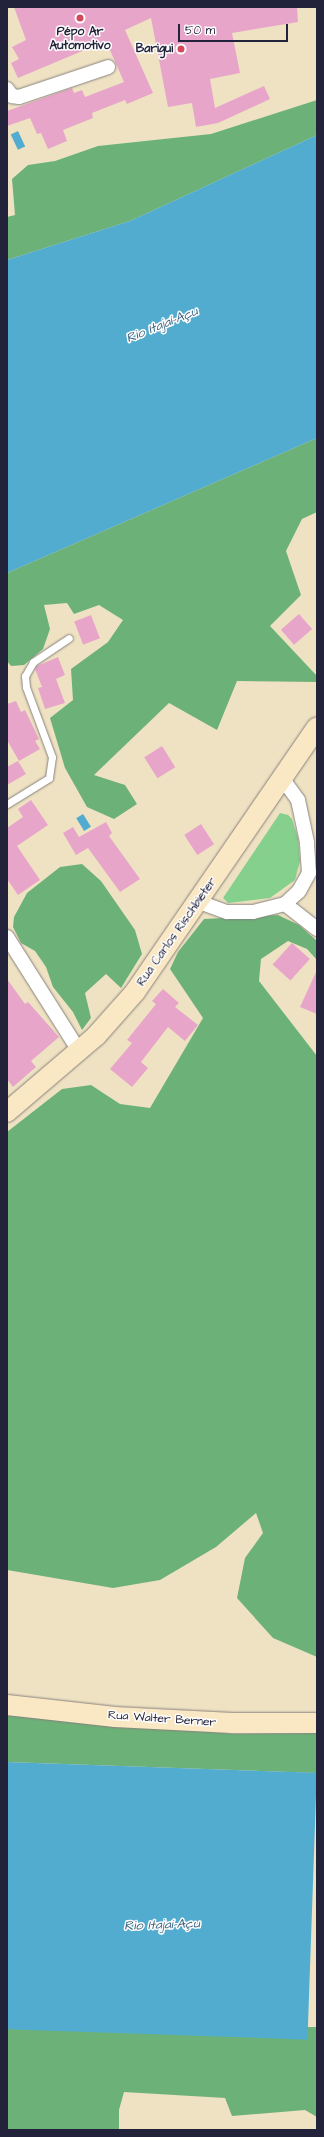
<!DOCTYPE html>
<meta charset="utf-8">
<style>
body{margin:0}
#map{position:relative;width:324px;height:2137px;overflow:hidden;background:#efe2c3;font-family:"Architects Daughter",sans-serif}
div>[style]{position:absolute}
.green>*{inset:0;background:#86d08d}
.forest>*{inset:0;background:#6cb278}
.water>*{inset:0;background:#52accf;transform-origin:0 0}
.building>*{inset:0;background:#e8a5ca;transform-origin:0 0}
.roads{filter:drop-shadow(0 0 1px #88827f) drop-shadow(0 0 1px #88827f)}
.lane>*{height:7px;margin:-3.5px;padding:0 3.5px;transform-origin:3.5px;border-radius:3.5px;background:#fff}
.street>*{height:14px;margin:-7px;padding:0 7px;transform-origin:7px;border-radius:7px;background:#fff}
.secondary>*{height:20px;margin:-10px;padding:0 10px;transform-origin:10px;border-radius:10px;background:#fae7c3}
.dots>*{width:11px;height:11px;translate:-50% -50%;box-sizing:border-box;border:2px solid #fff;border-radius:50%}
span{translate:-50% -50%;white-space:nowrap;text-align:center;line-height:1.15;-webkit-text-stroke:3px #fff;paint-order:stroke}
.poi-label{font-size:12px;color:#22223b;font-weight:700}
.right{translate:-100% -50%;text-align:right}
.street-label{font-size:12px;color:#22223b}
.water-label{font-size:13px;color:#38607e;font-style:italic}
.frame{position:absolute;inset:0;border:8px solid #22223b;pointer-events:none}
.scale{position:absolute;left:178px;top:24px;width:110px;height:18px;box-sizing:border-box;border:2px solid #22223b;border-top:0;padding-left:5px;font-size:12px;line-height:14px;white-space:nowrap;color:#22223b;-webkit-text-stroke:3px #fff;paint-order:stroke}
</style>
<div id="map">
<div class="green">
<div style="clip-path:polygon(280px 813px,288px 815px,292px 819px,298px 838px,300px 861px,295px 880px,270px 898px,228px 903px,223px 898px)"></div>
</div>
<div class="forest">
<div style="clip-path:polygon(317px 100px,317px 135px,130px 221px,7px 260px,7px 217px,15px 215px,12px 179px,28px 165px,55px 161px,98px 146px,211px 134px)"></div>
<div style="clip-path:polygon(317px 438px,317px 512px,302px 519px,286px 551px,301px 595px,270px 626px,317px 676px,317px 682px,237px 681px,217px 730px,169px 703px,94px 775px,125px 785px,137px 804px,114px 819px,87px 807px,65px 768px,50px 718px,73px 700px,71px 669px,108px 642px,123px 620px,99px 605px,74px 614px,67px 603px,44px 605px,50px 629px,43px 649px,24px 665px,11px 666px,7px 661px,7px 573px)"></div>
<div style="clip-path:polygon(82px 864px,101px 881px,135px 930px,142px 954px,121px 988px,106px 974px,85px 993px,91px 1018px,82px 1030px,73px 1012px,53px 987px,46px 967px,35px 951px,21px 943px,13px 927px,14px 917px,27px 893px,60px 867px)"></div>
<div style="clip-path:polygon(278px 915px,299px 925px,317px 941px,317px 960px,307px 949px,288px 941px,261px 959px,259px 981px,317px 1056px,317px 1657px,273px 1638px,237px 1598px,245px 1558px,263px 1533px,256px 1513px,216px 1547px,160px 1580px,113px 1588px,7px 1570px,7px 1132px,62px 1089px,91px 1085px,120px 1104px,150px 1108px,203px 1018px,170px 969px,178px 952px,204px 919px)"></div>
<div style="clip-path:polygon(7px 1715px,236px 1734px,317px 1733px,317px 1773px,7px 1762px)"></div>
<div style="clip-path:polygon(317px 2027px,317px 2117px,305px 2110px,232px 2116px,225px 2098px,124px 2092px,119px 2110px,119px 2130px,7px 2130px,7px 2029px)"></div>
</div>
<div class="water">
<div style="left:18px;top:131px;width:17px;height:8px;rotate:65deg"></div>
<div style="clip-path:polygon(317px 135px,317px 438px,7px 573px,7px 260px,130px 221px)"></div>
<div style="left:83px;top:814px;width:15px;height:8px;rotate:58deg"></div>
<div style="left:7px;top:1762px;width:310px;height:267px;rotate:2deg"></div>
</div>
<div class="building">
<div style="clip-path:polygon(14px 7px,297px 7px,298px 22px,232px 33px,240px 73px,210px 79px,215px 108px,264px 86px,270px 99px,218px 123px,196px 127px,192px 103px,168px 107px,151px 18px,125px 30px,153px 93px,127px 104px,125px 100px,92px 113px,93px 118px,63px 130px,67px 141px,48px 149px,41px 133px,37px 134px,30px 118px,7px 126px,7px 111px,72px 88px,74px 93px,82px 90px,85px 97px,124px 82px,106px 41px,18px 78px,11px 63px,19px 59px,12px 47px,26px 40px)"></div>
<div style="left:299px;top:614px;width:20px;height:24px;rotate:49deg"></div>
<div style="left:91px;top:615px;width:25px;height:18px;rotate:69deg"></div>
<div style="clip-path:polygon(58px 657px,65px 675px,56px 679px,65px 703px,45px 709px,38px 688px,42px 687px,35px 669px,37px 666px)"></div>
<div style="clip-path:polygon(16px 701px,21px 712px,25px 710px,39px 739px,35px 741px,40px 749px,19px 761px,7px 740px,7px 704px)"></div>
<div style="left:162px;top:746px;width:25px;height:21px;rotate:58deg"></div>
<div style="clip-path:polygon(18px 761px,26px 774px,7px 785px,7px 767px)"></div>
<div style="clip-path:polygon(31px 800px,48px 825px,17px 846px,40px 880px,18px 895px,7px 879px,7px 828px,23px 817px,18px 809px)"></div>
<div style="clip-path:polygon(106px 822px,112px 833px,109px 836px,140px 879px,120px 892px,88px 848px,76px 855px,63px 833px,73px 827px,79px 837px)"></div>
<div style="left:201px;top:824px;width:24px;height:20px;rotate:57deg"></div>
<div style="left:292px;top:943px;width:24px;height:29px;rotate:42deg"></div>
<div style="clip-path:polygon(317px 970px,317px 1014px,300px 1007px)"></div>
<div style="clip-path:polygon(7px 979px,25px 1004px,28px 1002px,59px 1037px,31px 1061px,36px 1067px,13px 1087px,7px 1079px)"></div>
<div style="clip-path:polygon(163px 989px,179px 1003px,175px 1007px,198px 1025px,185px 1041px,168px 1027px,141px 1062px,148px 1068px,132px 1087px,110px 1069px,132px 1043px,127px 1040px,156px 1004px,152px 1001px)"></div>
</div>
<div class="roads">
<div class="lane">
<div style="left:7px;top:804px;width:49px;rotate:-31.8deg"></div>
<div style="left:49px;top:778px;width:21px;rotate:-82deg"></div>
<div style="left:52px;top:757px;width:75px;rotate:-110.4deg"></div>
<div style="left:26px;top:687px;width:11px;rotate:-95deg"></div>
<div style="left:25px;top:676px;width:16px;rotate:-60deg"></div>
<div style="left:33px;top:662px;width:43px;rotate:-33.7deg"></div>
</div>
<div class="street">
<div style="left:7px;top:89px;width:9px;rotate:54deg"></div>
<div style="left:12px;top:96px;width:7px;rotate:8deg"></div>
<div style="left:19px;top:97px;width:94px;rotate:-18.6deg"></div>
<div style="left:199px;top:902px;width:30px;rotate:20deg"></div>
<div style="left:227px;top:912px;width:26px"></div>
<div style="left:253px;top:912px;width:33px;rotate:-14deg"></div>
<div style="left:285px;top:904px;width:19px;rotate:-43deg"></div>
<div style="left:299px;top:891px;width:21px;rotate:-61deg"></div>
<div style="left:309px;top:873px;width:31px;rotate:-94deg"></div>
<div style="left:307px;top:842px;width:43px;rotate:-102.1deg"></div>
<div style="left:298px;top:800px;width:27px;rotate:-126deg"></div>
<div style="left:285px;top:904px;width:41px;rotate:38deg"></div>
<div style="left:7px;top:937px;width:135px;rotate:57.7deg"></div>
</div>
<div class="secondary">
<div style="left:7px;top:1112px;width:117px;rotate:-40.5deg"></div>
<div style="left:96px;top:1036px;width:59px;rotate:-48.4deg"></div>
<div style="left:135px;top:992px;width:321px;rotate:-55.5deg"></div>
<div style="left:7px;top:1705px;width:109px;rotate:6.3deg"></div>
<div style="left:115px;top:1717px;width:118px;rotate:2.9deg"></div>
<div style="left:233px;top:1723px;width:84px"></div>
</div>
</div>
<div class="dots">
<div style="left:80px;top:18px;background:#d1495b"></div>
<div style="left:181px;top:49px;background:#d1495b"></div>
</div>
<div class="poi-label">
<span style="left:80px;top:39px">Pépo Ar<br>Automotivo</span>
<span class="right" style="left:173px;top:49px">Barigui</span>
</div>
<div class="street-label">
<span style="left:177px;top:932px;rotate:-55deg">Rua Carlos Rischbieter</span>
<span style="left:162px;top:1719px;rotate:4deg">Rua Walter Berner</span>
</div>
<div class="water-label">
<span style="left:162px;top:325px;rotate:-22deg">Rio Itajaí-Açu</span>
<span style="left:162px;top:1925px;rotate:-2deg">Rio Itajaí-Açu</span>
</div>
<div class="frame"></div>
<div class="scale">50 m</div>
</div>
